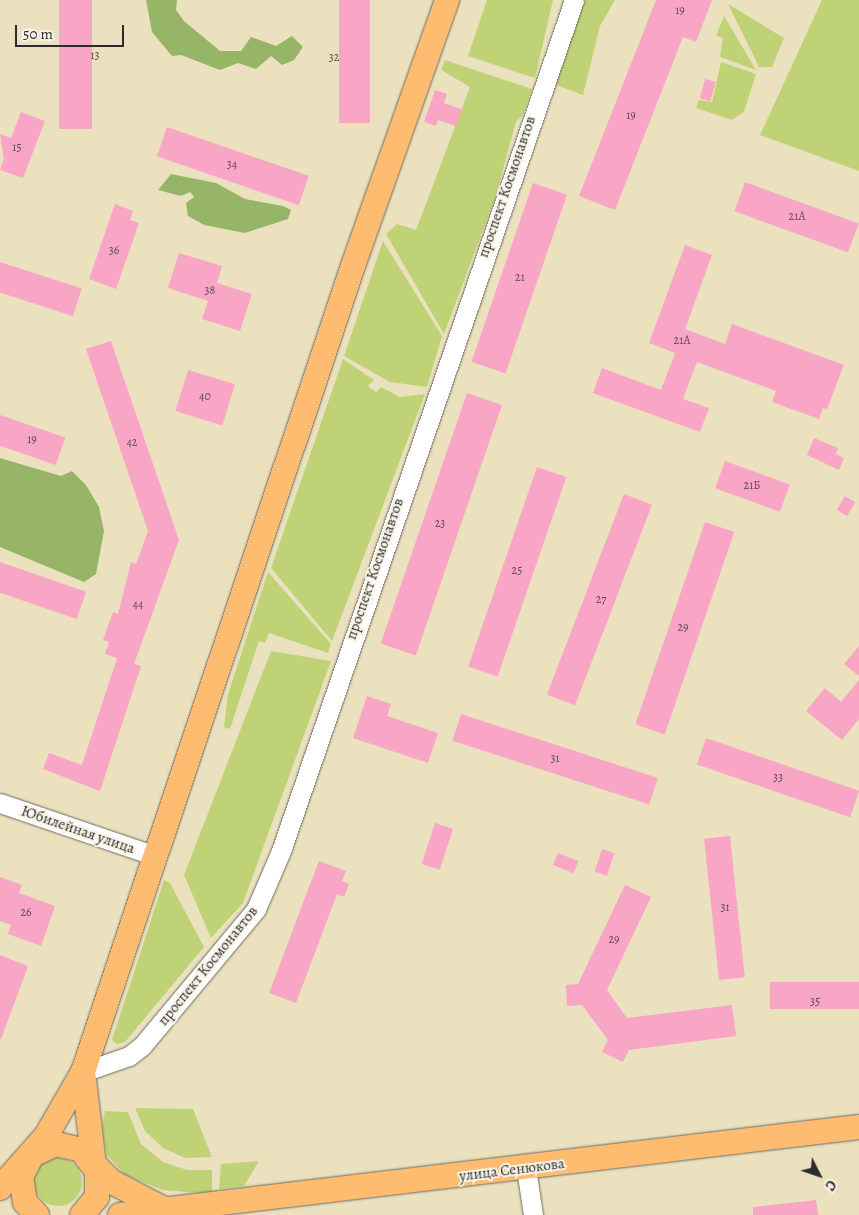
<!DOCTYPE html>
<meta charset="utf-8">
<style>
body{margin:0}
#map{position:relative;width:859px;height:1215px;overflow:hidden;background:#ebe1bf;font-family:Alegreya,serif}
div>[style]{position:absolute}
.green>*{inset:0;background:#bfd376}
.round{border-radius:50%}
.forest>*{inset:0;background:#97b567}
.building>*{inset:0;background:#f9a5c6;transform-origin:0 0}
.roads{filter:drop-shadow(0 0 1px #6e6b5f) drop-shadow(0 0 1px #6e6b5f)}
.minor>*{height:19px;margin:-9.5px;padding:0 9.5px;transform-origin:9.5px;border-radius:9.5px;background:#fff}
.major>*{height:24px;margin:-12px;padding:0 12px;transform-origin:12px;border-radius:12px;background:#febc70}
span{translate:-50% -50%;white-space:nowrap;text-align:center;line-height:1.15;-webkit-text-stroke:4px #f7f3e8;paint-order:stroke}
.number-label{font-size:12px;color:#5e4a52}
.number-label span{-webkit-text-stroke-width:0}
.street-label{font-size:15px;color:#2b2b2b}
.north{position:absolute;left:794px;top:1150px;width:50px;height:50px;-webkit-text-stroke:4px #f7f3e8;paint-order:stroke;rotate:131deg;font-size:14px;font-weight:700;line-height:20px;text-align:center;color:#2b2b2b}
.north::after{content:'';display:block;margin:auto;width:18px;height:22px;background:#2b2b2b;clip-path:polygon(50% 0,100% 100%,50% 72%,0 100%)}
.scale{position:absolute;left:15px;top:25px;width:109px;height:22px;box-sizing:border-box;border:2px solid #2b2b2b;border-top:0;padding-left:6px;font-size:15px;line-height:18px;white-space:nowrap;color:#2b2b2b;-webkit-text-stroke:4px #f7f3e8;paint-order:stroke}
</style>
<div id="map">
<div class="green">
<div style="clip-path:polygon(487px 0,553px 0,535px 78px,468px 56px)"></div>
<div style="clip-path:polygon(579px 0,615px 0,600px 26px,583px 95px,550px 83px)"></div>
<div style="clip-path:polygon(822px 0,859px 0,859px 171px,760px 135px)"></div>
<div style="clip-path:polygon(728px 4px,784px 38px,772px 67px,759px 67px)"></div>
<div style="clip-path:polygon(724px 16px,756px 70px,720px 57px,723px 38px,716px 36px)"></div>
<div style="clip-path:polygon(445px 60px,532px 89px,523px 115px,516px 122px,495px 198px,444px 334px,386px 234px,397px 224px,416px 230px,470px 87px,441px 70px)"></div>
<div style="clip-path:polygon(721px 62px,756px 74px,744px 112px,732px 120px,696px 108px,699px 100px,712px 102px)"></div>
<div style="clip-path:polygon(383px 241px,442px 336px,427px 387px,390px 382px,344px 356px)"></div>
<div style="clip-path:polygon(343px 359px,374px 380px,368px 386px,376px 392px,381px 387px,400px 397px,425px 394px,332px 641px,271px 568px)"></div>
<div style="clip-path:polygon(268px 572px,331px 644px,328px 653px,269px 633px,265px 643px,259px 641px,230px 729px,224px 727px,228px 694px)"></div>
<div style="clip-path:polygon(271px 651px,331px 661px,243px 903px,211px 938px,184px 875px)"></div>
<div style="clip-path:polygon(164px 880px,170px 883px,204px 947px,125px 1042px,117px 1044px,112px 1040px)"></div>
<div style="clip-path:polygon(135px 1108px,193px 1109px,212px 1157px,185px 1158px,163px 1148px,145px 1131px)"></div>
<div style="clip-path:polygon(105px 1111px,128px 1112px,141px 1144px,163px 1162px,187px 1170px,212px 1170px,212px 1194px,163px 1190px,125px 1175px,107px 1155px,102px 1126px)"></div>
<div class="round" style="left:34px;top:1158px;width:48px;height:48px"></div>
<div style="clip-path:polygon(259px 1161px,244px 1186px,219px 1189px,221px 1164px)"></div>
</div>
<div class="forest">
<div style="clip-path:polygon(146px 0,177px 0,176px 10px,184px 21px,220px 51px,241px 51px,251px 37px,276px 46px,292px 36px,303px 47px,294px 60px,282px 65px,271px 56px,256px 69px,238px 63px,220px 70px,181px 55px,172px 56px,152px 32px)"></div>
<div style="clip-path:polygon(171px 174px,216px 183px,245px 199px,283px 206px,291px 210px,288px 219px,245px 233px,204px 225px,188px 216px,186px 203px,194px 197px,190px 192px,181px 196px,158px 190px)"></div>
<div style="clip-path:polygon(0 458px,61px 476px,72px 471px,86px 485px,99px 507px,104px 531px,96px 574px,84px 582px,0 547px)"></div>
</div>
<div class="building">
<div style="left:59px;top:0;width:33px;height:129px"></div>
<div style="left:339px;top:0;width:31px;height:123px"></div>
<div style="clip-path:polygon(656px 0,712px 0,696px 42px,683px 37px,615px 210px,579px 196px)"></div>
<div style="left:705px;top:79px;width:11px;height:20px;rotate:15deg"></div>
<div style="clip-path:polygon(435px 90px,447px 94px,444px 103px,462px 109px,456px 126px,438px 120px,436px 126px,424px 122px)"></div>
<div style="clip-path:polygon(21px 112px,45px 121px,23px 178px,0 170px,4px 159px,0 134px,11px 138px)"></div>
<div style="left:167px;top:127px;width:150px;height:31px;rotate:19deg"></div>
<div style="left:745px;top:182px;width:121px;height:31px;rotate:20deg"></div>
<div style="left:533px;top:183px;width:36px;height:189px;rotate:19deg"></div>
<div style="clip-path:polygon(115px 204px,133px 211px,130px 220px,139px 223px,116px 289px,89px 279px)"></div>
<div style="clip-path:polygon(685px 245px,712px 255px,685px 329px,725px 344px,732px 324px,844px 365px,827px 409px,823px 408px,819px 419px,772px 402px,776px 391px,697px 362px,683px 399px,709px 408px,700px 432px,593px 393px,602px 368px,661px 390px,675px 353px,649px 343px)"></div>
<div style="clip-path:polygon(179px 253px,222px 266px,217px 283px,252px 294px,240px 331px,202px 319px,208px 301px,168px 288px)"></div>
<div style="left:0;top:262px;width:86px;height:29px;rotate:18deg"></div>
<div style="clip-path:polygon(111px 341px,179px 540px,134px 664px,141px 666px,100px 791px,43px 769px,49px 753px,82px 765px,117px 658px,105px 654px,109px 642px,103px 640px,113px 612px,118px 614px,131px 562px,136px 564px,148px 531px,86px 349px)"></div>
<div style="left:188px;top:370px;width:49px;height:43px;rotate:17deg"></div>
<div style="left:467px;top:393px;width:37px;height:265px;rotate:19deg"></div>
<div style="left:0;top:415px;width:69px;height:29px;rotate:19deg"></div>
<div style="clip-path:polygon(814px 438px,838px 448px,836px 454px,844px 458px,839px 470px,807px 455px)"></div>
<div style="left:725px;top:461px;width:69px;height:29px;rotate:20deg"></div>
<div style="left:537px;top:467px;width:31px;height:211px;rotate:19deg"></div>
<div style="left:624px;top:494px;width:30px;height:215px;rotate:21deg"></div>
<div style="left:845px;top:496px;width:12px;height:16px;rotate:31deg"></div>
<div style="left:705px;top:522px;width:31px;height:214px;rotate:19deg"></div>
<div style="left:0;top:562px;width:91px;height:29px;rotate:19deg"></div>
<div style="clip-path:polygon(859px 646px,859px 676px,844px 664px)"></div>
<div style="clip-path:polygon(859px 680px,859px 719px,842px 740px,806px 711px,825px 688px,841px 702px)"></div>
<div style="clip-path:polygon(367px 696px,391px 704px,387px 716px,438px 733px,428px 763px,353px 738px)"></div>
<div style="left:461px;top:714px;width:207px;height:28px;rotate:18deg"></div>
<div style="left:706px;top:738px;width:162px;height:28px;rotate:19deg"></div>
<div style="left:435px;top:823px;width:19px;height:43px;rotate:18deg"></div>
<div style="left:730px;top:836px;width:142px;height:26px;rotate:84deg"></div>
<div style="left:602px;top:849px;width:13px;height:24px;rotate:18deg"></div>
<div style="left:558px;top:853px;width:22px;height:13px;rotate:22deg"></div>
<div style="clip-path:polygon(319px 861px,346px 871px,342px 881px,349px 884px,344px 897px,337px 894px,296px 1003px,269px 993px)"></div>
<div style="clip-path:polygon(0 877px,22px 885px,19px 893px,55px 906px,41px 946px,8px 934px,11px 925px,0 921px)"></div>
<div style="clip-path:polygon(625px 885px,651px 897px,607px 990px,627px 1018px,732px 1005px,736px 1036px,629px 1050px,623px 1062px,602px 1052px,608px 1040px,582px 1005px,567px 1006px,566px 985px,578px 984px)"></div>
<div style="clip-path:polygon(0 955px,28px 966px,1px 1039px,0 1039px)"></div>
<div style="left:859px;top:982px;width:27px;height:89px;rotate:90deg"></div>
<div style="clip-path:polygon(816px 1200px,818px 1215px,753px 1215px,753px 1207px)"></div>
</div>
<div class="roads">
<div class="minor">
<div style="left:0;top:803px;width:165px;rotate:18.8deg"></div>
<div style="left:83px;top:1072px;width:49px;rotate:-19.2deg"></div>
<div style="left:129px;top:1056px;width:16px;rotate:-38deg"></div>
<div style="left:142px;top:1046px;width:178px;rotate:-50.2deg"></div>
<div style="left:256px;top:909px;width:63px;rotate:-66.7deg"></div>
<div style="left:281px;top:851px;width:900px;rotate:-71deg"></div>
<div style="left:526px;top:1168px;width:48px;rotate:81.5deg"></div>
</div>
<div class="major">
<div style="left:83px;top:1072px;width:93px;rotate:83.2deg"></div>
<div style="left:94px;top:1164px;width:25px;rotate:45deg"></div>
<div style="left:112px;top:1182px;width:59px;rotate:27.4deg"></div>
<div style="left:0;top:1188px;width:69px;rotate:-48.5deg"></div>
<div style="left:46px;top:1136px;width:74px;rotate:-60deg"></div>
<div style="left:83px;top:1072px;width:853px;rotate:-71.48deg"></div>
<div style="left:354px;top:263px;width:279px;rotate:-70.5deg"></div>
<div style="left:37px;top:1215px;width:18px;rotate:-133deg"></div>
<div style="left:25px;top:1202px;width:25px;rotate:-99deg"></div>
<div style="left:21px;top:1177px;width:25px;rotate:-63deg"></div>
<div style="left:32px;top:1155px;width:26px;rotate:-25deg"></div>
<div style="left:56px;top:1144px;width:26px;rotate:13deg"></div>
<div style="left:81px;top:1150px;width:26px;rotate:53deg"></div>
<div style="left:97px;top:1171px;width:26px;rotate:90deg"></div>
<div style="left:97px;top:1197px;width:23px;rotate:130deg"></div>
<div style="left:120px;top:1215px;width:744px;rotate:-6.79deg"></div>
</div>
</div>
<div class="number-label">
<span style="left:680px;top:11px">19</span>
<span style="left:95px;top:56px">13</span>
<span style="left:334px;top:58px">32</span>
<span style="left:631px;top:116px">19</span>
<span style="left:17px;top:148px">15</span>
<span style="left:232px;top:165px">34</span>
<span style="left:797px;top:217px">21А</span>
<span style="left:114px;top:251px">36</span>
<span style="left:520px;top:278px">21</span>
<span style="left:210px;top:291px">38</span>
<span style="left:682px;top:341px">21А</span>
<span style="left:205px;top:397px">40</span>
<span style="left:32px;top:440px">19</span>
<span style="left:132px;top:443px">42</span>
<span style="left:752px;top:486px">21Б</span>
<span style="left:440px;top:524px">23</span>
<span style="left:517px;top:571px">25</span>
<span style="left:601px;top:600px">27</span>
<span style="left:138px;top:605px">44</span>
<span style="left:683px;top:628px">29</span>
<span style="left:555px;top:759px">31</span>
<span style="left:778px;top:778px">33</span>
<span style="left:725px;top:908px">31</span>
<span style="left:26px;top:913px">26</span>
<span style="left:614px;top:940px">29</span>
<span style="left:815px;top:1002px">35</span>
</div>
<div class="street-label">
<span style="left:507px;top:187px;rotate:-71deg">проспект Космонавтов</span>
<span style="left:375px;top:569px;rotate:-71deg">проспект Космонавтов</span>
<span style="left:78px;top:830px;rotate:19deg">Юбилейная улица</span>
<span style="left:208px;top:966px;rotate:-51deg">проспект Космонавтов</span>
<span style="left:512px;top:1170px;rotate:-7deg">улица Сенюкова</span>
</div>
<div class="north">С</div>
<div class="scale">50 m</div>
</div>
